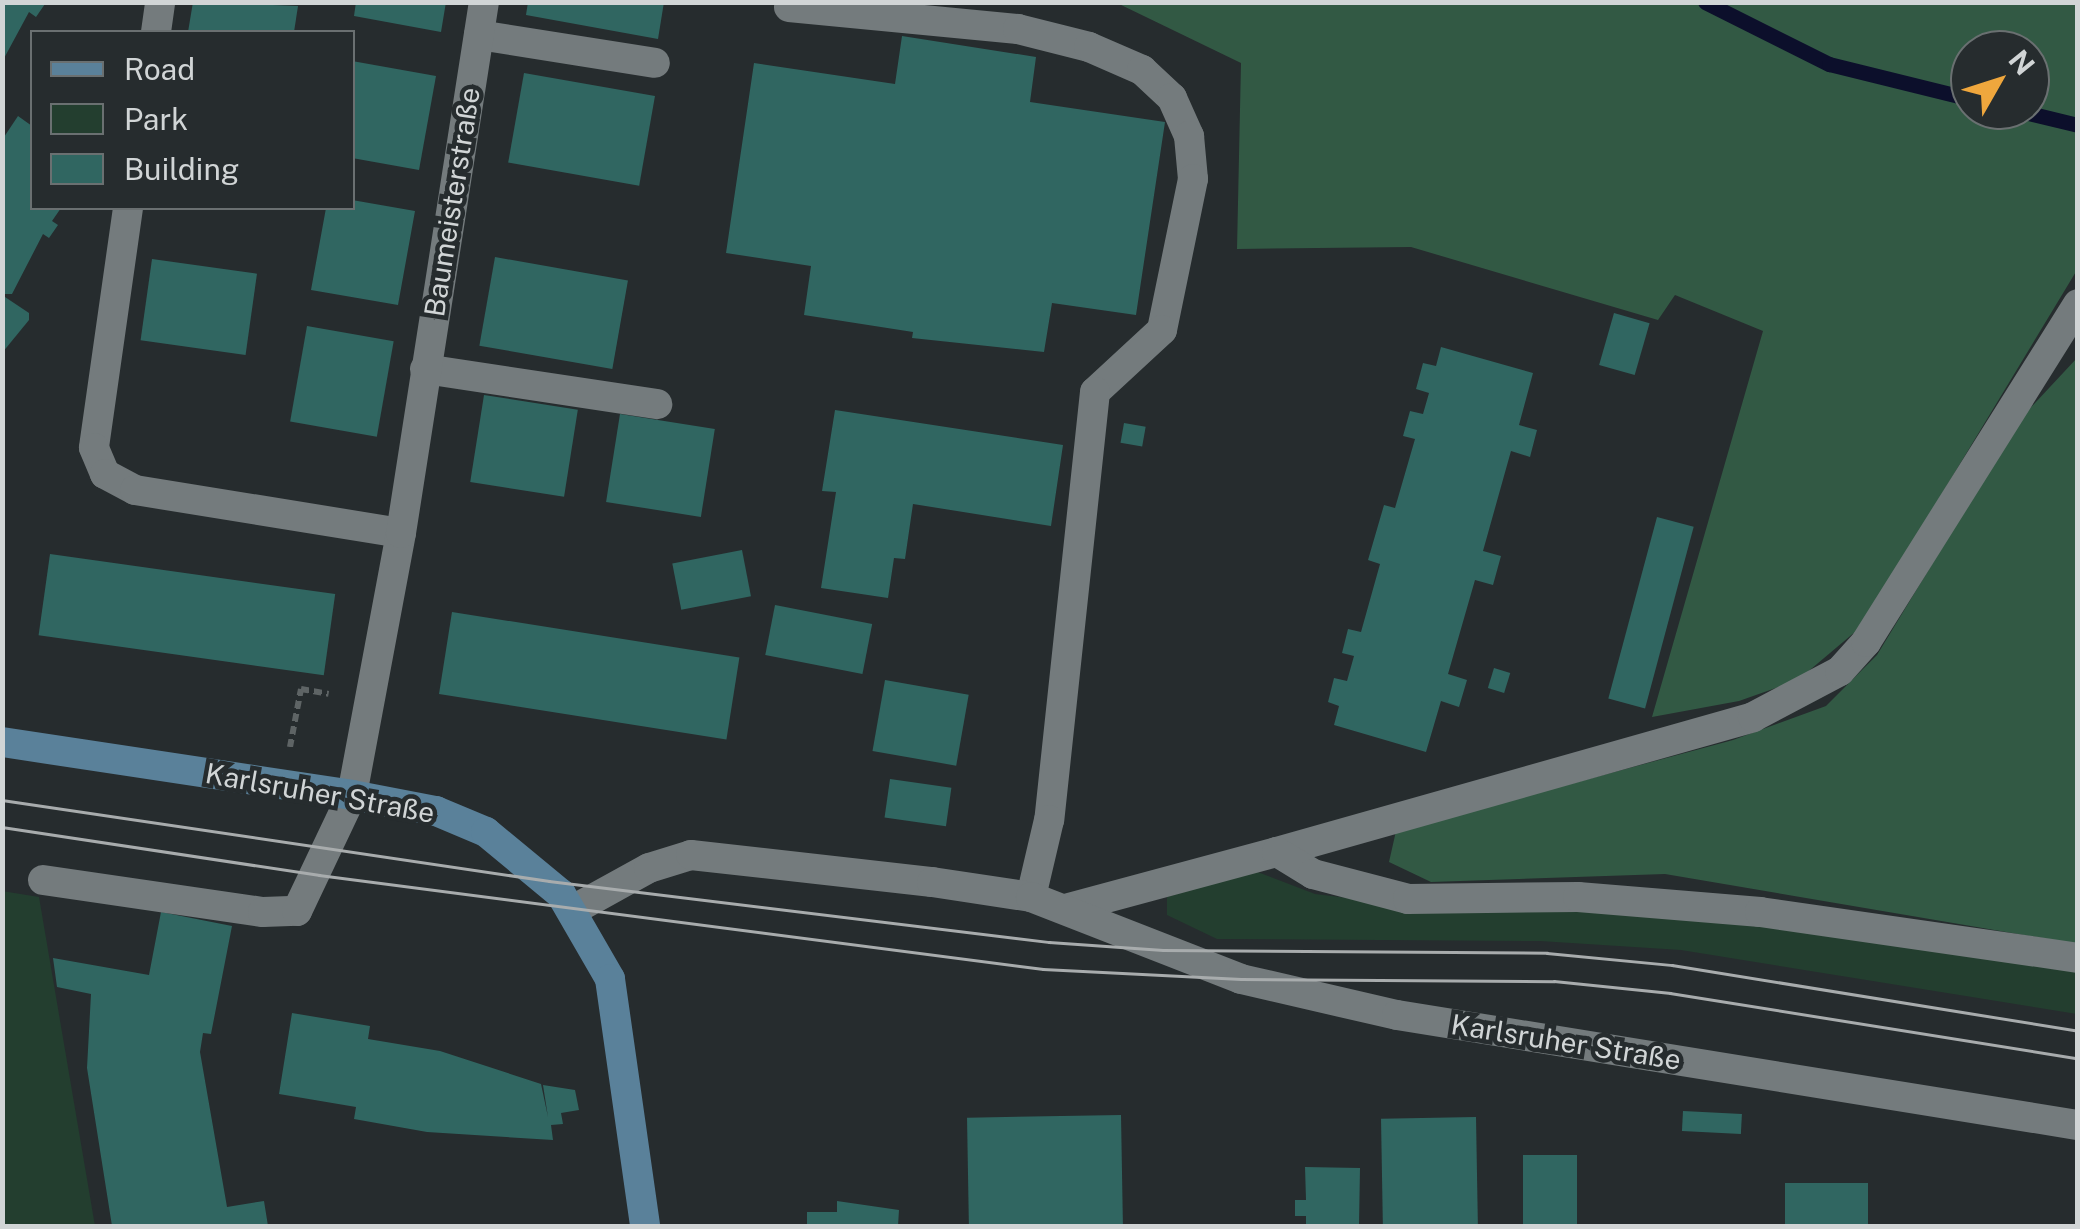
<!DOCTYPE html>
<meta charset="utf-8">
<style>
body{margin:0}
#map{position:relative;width:2080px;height:1229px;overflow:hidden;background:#262c2e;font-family:"Public Sans",sans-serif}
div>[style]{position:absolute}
.green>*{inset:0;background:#233e2f}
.forest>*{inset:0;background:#325944}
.stream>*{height:15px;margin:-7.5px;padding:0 7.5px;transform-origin:7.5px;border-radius:7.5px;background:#0c0f2b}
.building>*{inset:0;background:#306661;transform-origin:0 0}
.path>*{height:6px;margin-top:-3px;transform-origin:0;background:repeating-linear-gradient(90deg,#5e6465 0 8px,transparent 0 13px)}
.lane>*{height:30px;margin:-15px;padding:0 15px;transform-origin:15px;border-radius:15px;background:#747b7d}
.street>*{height:30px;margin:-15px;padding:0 15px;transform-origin:15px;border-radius:15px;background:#747b7d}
.secondary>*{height:30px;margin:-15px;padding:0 15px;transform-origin:15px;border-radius:15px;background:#5a819a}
.tram>*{height:2.5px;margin:-1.25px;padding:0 1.25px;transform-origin:1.25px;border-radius:1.25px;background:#a8acad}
span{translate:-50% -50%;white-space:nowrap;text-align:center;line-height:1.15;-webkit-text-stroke:9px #262c2e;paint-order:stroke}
.street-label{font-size:28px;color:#d1d5d6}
.frame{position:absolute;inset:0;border:5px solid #d1d5d6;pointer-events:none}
.legend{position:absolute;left:30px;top:30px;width:325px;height:180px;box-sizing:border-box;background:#262c2e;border:2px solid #6a7071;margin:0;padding:12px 18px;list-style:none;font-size:30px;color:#d1d5d6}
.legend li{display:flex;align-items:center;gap:20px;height:50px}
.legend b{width:50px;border:2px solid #6a7071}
.north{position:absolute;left:1950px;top:30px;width:100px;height:100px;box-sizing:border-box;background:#262c2e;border:2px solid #6a7071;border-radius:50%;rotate:51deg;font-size:28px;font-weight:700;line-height:40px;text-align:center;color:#d1d5d6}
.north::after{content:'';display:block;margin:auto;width:35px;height:45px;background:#efa73d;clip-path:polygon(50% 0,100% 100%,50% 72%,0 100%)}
</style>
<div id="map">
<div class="green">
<div style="clip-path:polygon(1255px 871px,1315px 894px,1405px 905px,1584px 908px,1837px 932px,2077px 969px,2077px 1014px,1681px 950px,1540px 941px,1217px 939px,1167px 915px,1167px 897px)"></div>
<div style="clip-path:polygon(2px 891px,39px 897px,95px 1226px,3px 1226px)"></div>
</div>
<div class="forest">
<div style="clip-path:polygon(evenodd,1117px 3px,2077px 3px,2077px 270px,1862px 626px,1798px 680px,1739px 701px,1652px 717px,1763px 331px,1675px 295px,1658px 320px,1411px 247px,1237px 249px,1241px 63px,1117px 3px,1970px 50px,2030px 50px,2030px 110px,1970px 110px,1970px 50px)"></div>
<div style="clip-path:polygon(2077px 358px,2077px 944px,1665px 874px,1431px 882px,1389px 862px,1396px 831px,1733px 740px,1826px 706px,1877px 655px,2020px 419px)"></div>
</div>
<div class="stream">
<div style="left:1705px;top:2px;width:139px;rotate:26.6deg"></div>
<div style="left:1829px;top:64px;width:145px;rotate:13.9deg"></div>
<div style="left:2016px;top:110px;width:64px;rotate:13.6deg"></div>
</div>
<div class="building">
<div style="clip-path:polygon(2px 2px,45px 4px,36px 17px,29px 12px,2px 62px)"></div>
<div style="clip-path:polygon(193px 2px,298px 6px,294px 32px,188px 32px)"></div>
<div style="clip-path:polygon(356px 2px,446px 2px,441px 32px,354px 16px)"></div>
<div style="clip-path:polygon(528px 2px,664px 2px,658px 39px,526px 15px)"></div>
<div style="clip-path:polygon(902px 36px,1036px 57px,1030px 102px,1165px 122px,1136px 315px,1052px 303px,1044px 352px,912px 338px,913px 332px,804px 315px,811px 266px,726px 253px,754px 63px,895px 84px)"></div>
<div style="clip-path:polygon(352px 61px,436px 76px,419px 170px,352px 158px)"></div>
<div style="left:524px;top:73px;width:133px;height:91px;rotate:10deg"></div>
<div style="clip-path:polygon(18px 116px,32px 126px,32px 208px,61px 208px,52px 221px,58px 225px,49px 238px,43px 234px,12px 294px,2px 294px,2px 140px)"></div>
<div style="clip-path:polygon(352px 200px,415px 211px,398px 305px,311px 290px,326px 208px,352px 208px)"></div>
<div style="left:495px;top:257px;width:135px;height:90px;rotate:10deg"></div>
<div style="left:152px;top:259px;width:106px;height:82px;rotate:8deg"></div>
<div style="clip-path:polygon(2px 295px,29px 313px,29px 320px,2px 353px)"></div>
<div style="left:1614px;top:313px;width:37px;height:54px;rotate:16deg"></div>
<div style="left:307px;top:326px;width:88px;height:97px;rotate:10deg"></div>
<div style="clip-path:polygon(1441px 347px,1533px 373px,1519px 425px,1537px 430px,1530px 457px,1511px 451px,1483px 551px,1501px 556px,1493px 585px,1475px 580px,1448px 674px,1467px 680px,1459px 707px,1441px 701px,1426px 752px,1334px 725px,1339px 706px,1328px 702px,1334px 678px,1347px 681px,1354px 656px,1342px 653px,1348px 629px,1361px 632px,1380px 564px,1368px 560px,1384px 505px,1395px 508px,1415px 439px,1403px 436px,1410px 411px,1423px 414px,1429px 393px,1416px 389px,1423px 363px,1436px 366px)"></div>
<div style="left:484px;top:395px;width:95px;height:88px;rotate:9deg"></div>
<div style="clip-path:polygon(835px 410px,1063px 445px,1051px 526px,913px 504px,905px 559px,894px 558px,888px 598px,821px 588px,836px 492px,822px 491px)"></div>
<div style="left:620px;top:414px;width:96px;height:89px;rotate:9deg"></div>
<div style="left:1124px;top:423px;width:22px;height:20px;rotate:10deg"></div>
<div style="left:1657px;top:517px;width:38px;height:188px;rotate:15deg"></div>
<div style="left:742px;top:550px;width:47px;height:71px;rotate:79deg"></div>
<div style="left:50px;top:554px;width:288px;height:82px;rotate:8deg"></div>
<div style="left:775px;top:605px;width:99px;height:51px;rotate:11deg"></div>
<div style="left:452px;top:612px;width:291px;height:83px;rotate:9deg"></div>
<div style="left:1494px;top:668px;width:17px;height:21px;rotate:17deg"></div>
<div style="left:885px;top:680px;width:85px;height:72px;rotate:10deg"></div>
<div style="left:890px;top:779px;width:62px;height:39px;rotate:8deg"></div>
<div style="clip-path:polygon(161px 912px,232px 926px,211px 1034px,203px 1033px,200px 1052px,227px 1207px,264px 1201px,268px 1226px,112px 1226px,87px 1068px,91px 994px,57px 987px,53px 958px,149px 975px)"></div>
<div style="clip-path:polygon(292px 1013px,370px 1026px,368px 1039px,440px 1051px,541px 1084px,548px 1117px,543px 1085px,575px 1090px,579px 1110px,561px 1113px,563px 1124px,551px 1125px,553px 1140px,427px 1132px,354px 1119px,356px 1107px,279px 1094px)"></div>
<div style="left:1683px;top:1111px;width:59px;height:20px;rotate:3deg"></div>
<div style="left:1121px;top:1115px;width:111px;height:154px;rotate:89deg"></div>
<div style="left:1476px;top:1117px;width:109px;height:95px;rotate:89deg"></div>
<div style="left:1523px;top:1155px;width:54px;height:71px"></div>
<div style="clip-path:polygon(1305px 1167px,1360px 1168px,1359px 1226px,1306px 1226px,1306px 1216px,1295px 1216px,1295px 1200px,1306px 1200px)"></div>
<div style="left:1785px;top:1183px;width:83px;height:43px"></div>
<div style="clip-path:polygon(837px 1201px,899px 1210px,898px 1226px,807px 1226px,807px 1212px,837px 1212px)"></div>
</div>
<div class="path">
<div style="left:290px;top:747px;width:59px;rotate:-79.3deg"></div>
<div style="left:301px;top:689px;width:28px;rotate:10deg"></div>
</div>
<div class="lane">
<div style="left:789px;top:7px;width:230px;rotate:5.5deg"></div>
<div style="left:1018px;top:29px;width:73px;rotate:14.2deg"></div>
<div style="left:1089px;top:47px;width:58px;rotate:23.5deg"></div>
<div style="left:1142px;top:70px;width:41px;rotate:43deg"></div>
<div style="left:1172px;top:98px;width:42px;rotate:65.9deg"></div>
<div style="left:1189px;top:136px;width:43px;rotate:84.7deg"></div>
<div style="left:1193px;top:179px;width:154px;rotate:101.6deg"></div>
<div style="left:1162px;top:330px;width:91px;rotate:137.2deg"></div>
<div style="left:1095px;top:392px;width:430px;rotate:96.1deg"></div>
<div style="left:1049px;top:820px;width:79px;rotate:103.2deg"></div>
<div style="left:1277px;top:852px;width:495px;rotate:-15.8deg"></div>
<div style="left:1753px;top:717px;width:98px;rotate:-27.9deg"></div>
<div style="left:1840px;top:671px;width:39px;rotate:-48deg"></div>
<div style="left:1866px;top:642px;width:399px;rotate:-57.9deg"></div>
<div style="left:43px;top:880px;width:222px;rotate:8.3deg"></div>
<div style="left:263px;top:912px;width:34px;rotate:-2deg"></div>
<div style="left:297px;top:911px;width:128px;rotate:-64.6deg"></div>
<div style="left:1069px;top:908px;width:215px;rotate:-15.1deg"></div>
<div style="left:1277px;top:852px;width:42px;rotate:31.4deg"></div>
<div style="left:1313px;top:874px;width:98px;rotate:14.7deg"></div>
<div style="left:1408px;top:899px;width:170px;rotate:-0.7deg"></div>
<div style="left:1578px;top:897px;width:183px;rotate:4.7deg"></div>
<div style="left:1760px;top:912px;width:321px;rotate:8.2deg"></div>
</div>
<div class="street">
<div style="left:156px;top:32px;width:30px;rotate:-82deg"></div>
<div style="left:479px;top:35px;width:178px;rotate:9deg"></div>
<div style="left:128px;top:208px;width:242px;rotate:98.1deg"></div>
<div style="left:94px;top:448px;width:28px;rotate:67deg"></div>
<div style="left:105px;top:474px;width:34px;rotate:28deg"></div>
<div style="left:135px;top:490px;width:269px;rotate:9.2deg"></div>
<div style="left:401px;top:533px;width:267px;rotate:100.6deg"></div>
<div style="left:425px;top:369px;width:235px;rotate:8.6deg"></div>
<div style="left:401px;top:533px;width:537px;rotate:-81.12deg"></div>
<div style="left:573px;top:910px;width:87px;rotate:-28.9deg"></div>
<div style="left:649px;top:868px;width:44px;rotate:-17.2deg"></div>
<div style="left:691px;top:855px;width:243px;rotate:6.4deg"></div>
<div style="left:932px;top:882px;width:100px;rotate:8.6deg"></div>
<div style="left:1031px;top:897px;width:225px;rotate:21.3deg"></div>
<div style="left:1241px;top:979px;width:160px;rotate:13deg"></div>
<div style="left:1397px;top:1015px;width:690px;rotate:9.18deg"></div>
</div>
<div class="secondary">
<div style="left:2px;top:742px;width:354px;rotate:8.6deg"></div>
<div style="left:352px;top:795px;width:86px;rotate:10.8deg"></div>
<div style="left:436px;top:811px;width:54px;rotate:22.8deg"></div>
<div style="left:486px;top:832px;width:97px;rotate:39.6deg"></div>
<div style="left:561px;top:894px;width:98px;rotate:60deg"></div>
<div style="left:610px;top:979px;width:249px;rotate:81.9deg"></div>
</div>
<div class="tram">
<div style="left:2px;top:800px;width:553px;rotate:8.42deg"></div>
<div style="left:549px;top:881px;width:504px;rotate:6.96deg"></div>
<div style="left:1049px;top:942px;width:114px;rotate:4deg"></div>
<div style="left:1163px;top:950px;width:384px;rotate:0.4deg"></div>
<div style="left:1547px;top:953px;width:126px;rotate:5.5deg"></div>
<div style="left:1672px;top:965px;width:411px;rotate:9.2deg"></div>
<div style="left:2px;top:827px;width:321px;rotate:8.6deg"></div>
<div style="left:319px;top:875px;width:730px;rotate:7.4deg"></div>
<div style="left:1043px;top:969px;width:198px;rotate:2.9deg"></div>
<div style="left:1241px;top:979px;width:313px;rotate:0.4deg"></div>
<div style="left:1554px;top:981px;width:117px;rotate:5.9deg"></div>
<div style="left:1670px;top:993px;width:413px;rotate:9.1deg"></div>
</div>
<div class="street-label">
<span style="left:452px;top:202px;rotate:-81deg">Baumeisterstraße</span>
<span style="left:320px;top:793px;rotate:10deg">Karlsruher Straße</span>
<span style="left:1566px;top:1042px;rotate:9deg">Karlsruher Straße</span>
</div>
<div class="frame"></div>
<ul class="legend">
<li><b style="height:12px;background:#5a819a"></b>Road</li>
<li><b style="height:28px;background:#233e2f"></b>Park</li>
<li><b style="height:28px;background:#306661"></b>Building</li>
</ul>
<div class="north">N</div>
</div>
